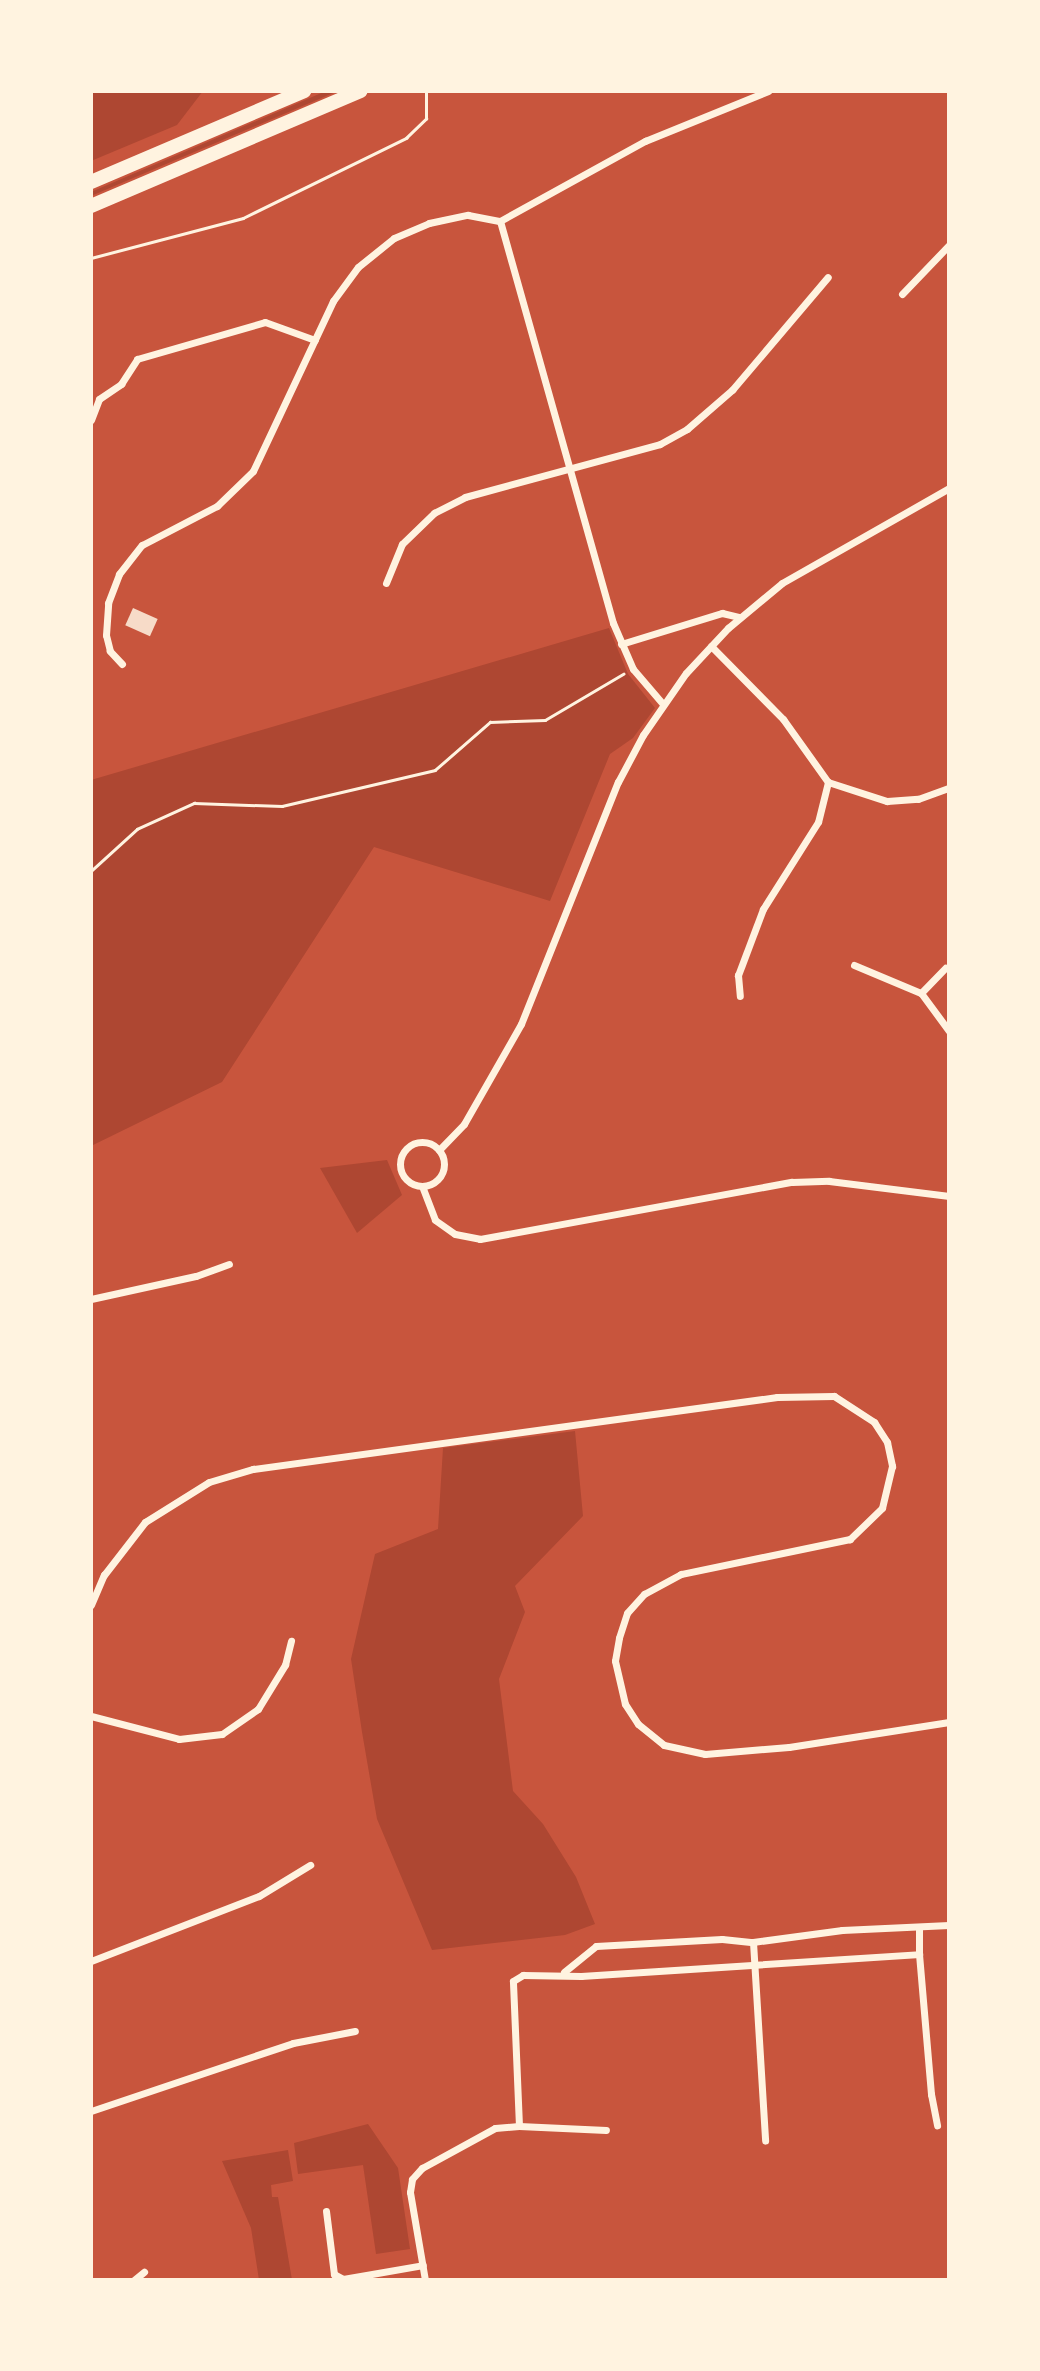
<!DOCTYPE html>
<style>
body{margin:0}
#map{position:relative;width:1040px;height:2371px;overflow:hidden;background:#c8553d;font-family:"DejaVu Sans",sans-serif}
div>[style]{position:absolute}
.green>*{inset:0;background:#ae4732}
.building>*{inset:0;background:#f7dbc8;transform-origin:0 0}
.path>*{height:2.5px;margin:-1.25px;padding:0 1.25px;transform-origin:1.25px;border-radius:1.25px;background:#fff3e0}
.minor>*{height:7px;margin:-3.5px;padding:0 3.5px;transform-origin:3.5px;border-radius:3.5px;background:#fff3e0}
.minor>.ring{margin:-3.5px;padding:0;box-sizing:content-box;background:none;border:7px solid #fff3e0;border-radius:50%}
.trunk>*{height:14px;margin:-7px;padding:0 7px;transform-origin:7px;border-radius:7px;background:#fff3e0}
span{translate:-50% -50%;white-space:nowrap;text-align:center;line-height:1.15;-webkit-text-stroke:7px #fff3e0;paint-order:stroke}
.frame{position:absolute;inset:0;border:93px solid #fff3e0;pointer-events:none}
</style>
<div id="map">
<div class="green">
<div style="clip-path:polygon(91px 91px,203px 91px,177px 125px,91px 161px)"></div>
<div style="clip-path:polygon(326px 91px,338px 91px,91px 196px,91px 192px)"></div>
<div style="clip-path:polygon(609px 628px,628px 674px,655px 708px,633px 738px,610px 754px,550px 901px,374px 847px,222px 1082px,91px 1146px,91px 780px)"></div>
<div style="clip-path:polygon(387px 1160px,402px 1195px,357px 1233px,320px 1168px)"></div>
<div style="clip-path:polygon(575px 1431px,583px 1516px,515px 1586px,525px 1612px,499px 1679px,513px 1791px,543px 1824px,576px 1877px,595px 1924px,565px 1935px,432px 1950px,377px 1819px,362px 1732px,351px 1659px,375px 1554px,438px 1529px,443px 1448px)"></div>
<div style="clip-path:polygon(368px 2124px,398px 2168px,410px 2249px,376px 2254px,363px 2165px,298px 2174px,294px 2143px)"></div>
<div style="clip-path:polygon(288px 2150px,293px 2181px,271px 2185px,272px 2197px,278px 2197px,292px 2280px,259px 2280px,251px 2228px,222px 2161px)"></div>
</div>
<div class="building">
<div style="left:133px;top:608px;width:27px;height:19px;rotate:24deg"></div>
</div>
<div class="path">
<div style="left:91px;top:258px;width:157px;rotate:-14.7deg"></div>
<div style="left:243px;top:218px;width:182px;rotate:-26.1deg"></div>
<div style="left:406px;top:138px;width:28px;rotate:-44deg"></div>
<div style="left:426px;top:119px;width:28px;rotate:-90deg"></div>
<div style="left:91px;top:871px;width:62px;rotate:-42.4deg"></div>
<div style="left:137px;top:829px;width:63px;rotate:-24.5deg"></div>
<div style="left:194px;top:803px;width:88px;rotate:2deg"></div>
<div style="left:282px;top:806px;width:157px;rotate:-13.2deg"></div>
<div style="left:435px;top:770px;width:73px;rotate:-41.1deg"></div>
<div style="left:490px;top:722px;width:55px;rotate:-2.1deg"></div>
<div style="left:545px;top:720px;width:91px;rotate:-30.5deg"></div>
</div>
<div class="minor">
<div style="left:500px;top:221px;width:418px;rotate:74.3deg"></div>
<div style="left:613px;top:623px;width:50px;rotate:66.5deg"></div>
<div style="left:633px;top:669px;width:46px;rotate:49.4deg"></div>
<div style="left:500px;top:221px;width:166px;rotate:-28.9deg"></div>
<div style="left:645px;top:141px;width:133px;rotate:-22.1deg"></div>
<div style="left:902px;top:294px;width:68px;rotate:-46.2deg"></div>
<div style="left:91px;top:420px;width:22px;rotate:-69deg"></div>
<div style="left:99px;top:399px;width:27px;rotate:-34deg"></div>
<div style="left:121px;top:384px;width:30px;rotate:-57deg"></div>
<div style="left:137px;top:359px;width:133px;rotate:-16.1deg"></div>
<div style="left:265px;top:322px;width:53px;rotate:19.8deg"></div>
<div style="left:386px;top:583px;width:42px;rotate:-67.7deg"></div>
<div style="left:402px;top:544px;width:45px;rotate:-44.1deg"></div>
<div style="left:434px;top:513px;width:35px;rotate:-27deg"></div>
<div style="left:465px;top:497px;width:202px;rotate:-15.2deg"></div>
<div style="left:660px;top:444px;width:31px;rotate:-29deg"></div>
<div style="left:687px;top:429px;width:60px;rotate:-40.9deg"></div>
<div style="left:732px;top:390px;width:148px;rotate:-49.7deg"></div>
<div style="left:621px;top:644px;width:106px;rotate:-17.1deg"></div>
<div style="left:722px;top:613px;width:18px;rotate:13deg"></div>
<div style="left:711px;top:646px;width:103px;rotate:45.4deg"></div>
<div style="left:783px;top:719px;width:77px;rotate:54.5deg"></div>
<div style="left:828px;top:782px;width:41px;rotate:104deg"></div>
<div style="left:818px;top:822px;width:103px;rotate:122.3deg"></div>
<div style="left:763px;top:909px;width:71px;rotate:110.7deg"></div>
<div style="left:738px;top:975px;width:21px;rotate:85deg"></div>
<div style="left:122px;top:664px;width:18px;rotate:-133deg"></div>
<div style="left:110px;top:651px;width:16px;rotate:-104deg"></div>
<div style="left:106px;top:635px;width:32px;rotate:-86deg"></div>
<div style="left:108px;top:603px;width:31px;rotate:-69deg"></div>
<div style="left:119px;top:574px;width:37px;rotate:-52deg"></div>
<div style="left:142px;top:545px;width:85px;rotate:-27.5deg"></div>
<div style="left:217px;top:506px;width:50px;rotate:-44.2deg"></div>
<div style="left:253px;top:471px;width:188px;rotate:-64.8deg"></div>
<div style="left:333px;top:301px;width:42px;rotate:-53.7deg"></div>
<div style="left:358px;top:267px;width:46px;rotate:-38.9deg"></div>
<div style="left:394px;top:238px;width:38px;rotate:-23deg"></div>
<div style="left:429px;top:223px;width:40px;rotate:-12deg"></div>
<div style="left:468px;top:215px;width:33px;rotate:11deg"></div>
<div style="left:828px;top:782px;width:62px;rotate:17.9deg"></div>
<div style="left:887px;top:801px;width:31px;rotate:-4deg"></div>
<div style="left:918px;top:799px;width:33px;rotate:-20deg"></div>
<div style="left:854px;top:965px;width:73px;rotate:22.7deg"></div>
<div style="left:921px;top:993px;width:47px;rotate:53.6deg"></div>
<div style="left:921px;top:993px;width:35px;rotate:-46deg"></div>
<div class="ring" style="left:400px;top:1142px;width:37px;height:37px"></div>
<div style="left:439px;top:1150px;width:36px;rotate:-46deg"></div>
<div style="left:464px;top:1124px;width:115px;rotate:-60.3deg"></div>
<div style="left:521px;top:1024px;width:261px;rotate:-68.2deg"></div>
<div style="left:618px;top:782px;width:53px;rotate:-62deg"></div>
<div style="left:643px;top:735px;width:75px;rotate:-55.3deg"></div>
<div style="left:686px;top:673px;width:62px;rotate:-47deg"></div>
<div style="left:728px;top:628px;width:70px;rotate:-39.8deg"></div>
<div style="left:782px;top:583px;width:192px;rotate:-29.6deg"></div>
<div style="left:422px;top:1186px;width:36px;rotate:69deg"></div>
<div style="left:435px;top:1220px;width:24px;rotate:35deg"></div>
<div style="left:455px;top:1234px;width:25px;rotate:11deg"></div>
<div style="left:480px;top:1239px;width:317px;rotate:-10.4deg"></div>
<div style="left:792px;top:1182px;width:37px;rotate:-2deg"></div>
<div style="left:829px;top:1181px;width:121px;rotate:7.1deg"></div>
<div style="left:91px;top:1299px;width:107px;rotate:-12.4deg"></div>
<div style="left:196px;top:1276px;width:35px;rotate:-20deg"></div>
<div style="left:91px;top:1605px;width:33px;rotate:-67deg"></div>
<div style="left:104px;top:1575px;width:67px;rotate:-52.3deg"></div>
<div style="left:145px;top:1522px;width:75px;rotate:-32deg"></div>
<div style="left:209px;top:1482px;width:46px;rotate:-16.5deg"></div>
<div style="left:253px;top:1469px;width:529px;rotate:-7.82deg"></div>
<div style="left:777px;top:1397px;width:57px;rotate:-1deg"></div>
<div style="left:834px;top:1396px;width:48px;rotate:33deg"></div>
<div style="left:874px;top:1422px;width:24px;rotate:57deg"></div>
<div style="left:887px;top:1442px;width:25px;rotate:78deg"></div>
<div style="left:892px;top:1466px;width:43px;rotate:103.4deg"></div>
<div style="left:882px;top:1508px;width:45px;rotate:135.9deg"></div>
<div style="left:850px;top:1539px;width:173px;rotate:168.3deg"></div>
<div style="left:681px;top:1574px;width:42px;rotate:151.6deg"></div>
<div style="left:644px;top:1594px;width:25px;rotate:132deg"></div>
<div style="left:627px;top:1613px;width:26px;rotate:108deg"></div>
<div style="left:619px;top:1638px;width:23px;rotate:100deg"></div>
<div style="left:615px;top:1661px;width:44px;rotate:76.9deg"></div>
<div style="left:625px;top:1704px;width:24px;rotate:57deg"></div>
<div style="left:638px;top:1724px;width:33px;rotate:39deg"></div>
<div style="left:664px;top:1745px;width:42px;rotate:12.4deg"></div>
<div style="left:705px;top:1754px;width:84px;rotate:-4.8deg"></div>
<div style="left:789px;top:1747px;width:162px;rotate:-8.9deg"></div>
<div style="left:91px;top:1716px;width:91px;rotate:14.6deg"></div>
<div style="left:179px;top:1739px;width:43px;rotate:-6.6deg"></div>
<div style="left:222px;top:1734px;width:44px;rotate:-34.8deg"></div>
<div style="left:258px;top:1709px;width:52px;rotate:-58.5deg"></div>
<div style="left:285px;top:1665px;width:25px;rotate:-76deg"></div>
<div style="left:753px;top:1942px;width:199px;rotate:86.5deg"></div>
<div style="left:919px;top:1954px;width:141px;rotate:85.1deg"></div>
<div style="left:931px;top:2094px;width:32px;rotate:79deg"></div>
<div style="left:91px;top:1961px;width:180px;rotate:-21.2deg"></div>
<div style="left:259px;top:1896px;width:60px;rotate:-31.3deg"></div>
<div style="left:564px;top:1972px;width:41px;rotate:-39.1deg"></div>
<div style="left:596px;top:1946px;width:126px;rotate:-3.2deg"></div>
<div style="left:722px;top:1939px;width:31px;rotate:6deg"></div>
<div style="left:753px;top:1942px;width:90px;rotate:-7.7deg"></div>
<div style="left:842px;top:1930px;width:107px;rotate:-2.7deg"></div>
<div style="left:91px;top:2111px;width:213px;rotate:-18.6deg"></div>
<div style="left:293px;top:2043px;width:63px;rotate:-11deg"></div>
<div style="left:519px;top:2126px;width:87px;rotate:2.6deg"></div>
<div style="left:326px;top:2211px;width:64px;rotate:82.8deg"></div>
<div style="left:334px;top:2274px;width:10px;rotate:29deg"></div>
<div style="left:343px;top:2279px;width:81px;rotate:-9.9deg"></div>
<div style="left:134px;top:2280px;width:13px;rotate:-39deg"></div>
<div style="left:425px;top:2280px;width:89px;rotate:-99.7deg"></div>
<div style="left:410px;top:2192px;width:13px;rotate:-81deg"></div>
<div style="left:412px;top:2179px;width:15px;rotate:-48deg"></div>
<div style="left:422px;top:2168px;width:83px;rotate:-28.7deg"></div>
<div style="left:495px;top:2128px;width:24px;rotate:-5deg"></div>
<div style="left:519px;top:2126px;width:145px;rotate:-92.4deg"></div>
<div style="left:513px;top:1981px;width:12px;rotate:-31deg"></div>
<div style="left:523px;top:1975px;width:58px;rotate:1deg"></div>
<div style="left:581px;top:1976px;width:339px;rotate:-3.7deg"></div>
<div style="left:919px;top:1954px;width:27px;rotate:-90deg"></div>
</div>
<div class="trunk">
<div style="left:91px;top:182px;width:232px;rotate:-23.1deg"></div>
<div style="left:91px;top:206px;width:293px;rotate:-23.1deg"></div>
</div>
<div class="frame"></div>
</div>
